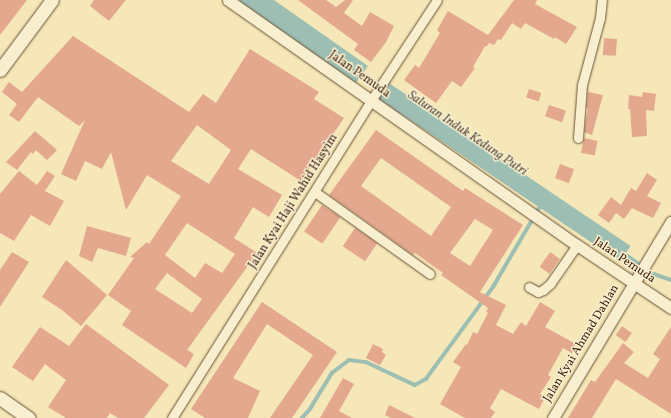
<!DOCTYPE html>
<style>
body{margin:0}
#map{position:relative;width:671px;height:418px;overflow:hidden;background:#f5e7b7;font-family:Vollkorn,serif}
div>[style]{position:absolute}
.water>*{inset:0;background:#9dbfb3;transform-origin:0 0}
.stream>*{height:3.5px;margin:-1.75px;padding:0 1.75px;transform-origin:1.75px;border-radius:1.75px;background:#9dbfb3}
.building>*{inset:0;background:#e3a88e;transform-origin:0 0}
.roads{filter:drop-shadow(0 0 1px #6a4f34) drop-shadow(0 0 1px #6a4f34)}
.minor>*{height:9px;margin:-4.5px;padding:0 4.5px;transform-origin:4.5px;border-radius:4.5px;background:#f8efd0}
.tertiary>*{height:11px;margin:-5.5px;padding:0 5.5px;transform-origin:5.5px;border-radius:5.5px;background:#f8efd0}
.secondary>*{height:13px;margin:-6.5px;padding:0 6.5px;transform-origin:6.5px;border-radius:6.5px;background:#f8efd0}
span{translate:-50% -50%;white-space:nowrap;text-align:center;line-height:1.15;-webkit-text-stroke:3px #f8efd0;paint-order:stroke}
.street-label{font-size:12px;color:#3b1c08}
.water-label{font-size:13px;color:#584d3b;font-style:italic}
</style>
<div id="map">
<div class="water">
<div style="clip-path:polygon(238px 0,274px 0,368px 66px,356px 83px)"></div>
<div style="left:386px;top:81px;width:295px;height:19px;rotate:34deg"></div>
</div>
<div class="stream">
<div style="left:360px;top:72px;width:23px;rotate:34deg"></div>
<div style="left:622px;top:252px;width:39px;rotate:35deg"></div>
<div style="left:654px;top:274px;width:18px;rotate:19deg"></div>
<div style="left:302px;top:418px;width:12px;rotate:-48deg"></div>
<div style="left:310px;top:409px;width:42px;rotate:-58.6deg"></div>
<div style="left:332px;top:373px;width:21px;rotate:-37deg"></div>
<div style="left:349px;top:360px;width:17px;rotate:7deg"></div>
<div style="left:366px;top:362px;width:54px;rotate:25.1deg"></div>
<div style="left:415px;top:385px;width:13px;rotate:-29deg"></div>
<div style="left:426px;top:379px;width:114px;rotate:-53.9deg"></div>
<div style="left:493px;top:287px;width:97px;rotate:-59.7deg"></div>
</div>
<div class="building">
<div style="clip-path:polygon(0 0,27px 0,0 35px)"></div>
<div style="clip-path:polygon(94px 0,126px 0,109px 21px,90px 6px)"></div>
<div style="clip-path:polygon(298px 0,326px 0,336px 7px,345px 0,353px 0,344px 13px,362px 26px,370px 12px,394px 26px,386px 42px,371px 62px,354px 50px,358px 44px)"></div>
<div style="clip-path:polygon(514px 0,537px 0,535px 4px,577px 27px,566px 44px,555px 37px,554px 39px,525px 23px,521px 29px,512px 23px,501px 40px,498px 39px,494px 45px,489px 43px,486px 47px,485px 46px,473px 67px,475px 68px,461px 87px,452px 81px,436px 103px,404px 80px,415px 65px,419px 68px,440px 33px,437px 30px,448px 11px,488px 35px)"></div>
<div style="clip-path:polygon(evenodd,73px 36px,189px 112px,203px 94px,216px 103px,250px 49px,319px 92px,314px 99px,344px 118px,301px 181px,251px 149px,238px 169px,282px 195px,269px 217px,253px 207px,234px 238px,257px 253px,187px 350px,194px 354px,186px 368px,122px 325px,131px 311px,108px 295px,134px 258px,130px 257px,147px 242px,149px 244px,181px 196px,147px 175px,126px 210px,111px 152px,102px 169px,85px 161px,76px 181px,61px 174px,85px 120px,79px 126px,38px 97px,19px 122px,9px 115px,17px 104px,2px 92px,9px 82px,22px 92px,73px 36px,197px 125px,231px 150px,209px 184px,171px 161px,197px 125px,73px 36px,187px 223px,235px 254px,222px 273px,205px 263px,195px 278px,165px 255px,187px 223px,73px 36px,167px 273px,202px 299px,192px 313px,155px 289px,167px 273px)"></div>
<div style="left:604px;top:38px;width:13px;height:17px;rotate:4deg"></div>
<div style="left:529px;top:89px;width:13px;height:9px;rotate:18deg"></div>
<div style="clip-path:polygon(588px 92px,603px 95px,592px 135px,584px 132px,588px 108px,586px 108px)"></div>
<div style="clip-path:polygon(643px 92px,656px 94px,654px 111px,646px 110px,647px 136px,632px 137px,630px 109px,628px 109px,629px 95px,642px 97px)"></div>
<div style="left:549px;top:105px;width:18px;height:12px;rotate:19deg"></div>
<div style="clip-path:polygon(evenodd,376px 130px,463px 191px,465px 188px,523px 225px,480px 292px,506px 305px,496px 325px,513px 334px,521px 322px,526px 326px,540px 302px,555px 311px,545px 327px,576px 344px,572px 353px,563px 348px,548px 375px,551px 377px,540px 394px,545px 397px,539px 409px,501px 389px,490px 408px,495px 412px,491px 418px,465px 418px,440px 404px,461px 367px,453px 362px,466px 344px,467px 345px,473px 332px,477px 334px,488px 313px,486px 312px,488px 308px,441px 275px,443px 273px,415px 253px,413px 255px,329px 195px,376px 130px,381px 158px,451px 207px,431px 236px,361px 186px,381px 158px,376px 130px,475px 219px,493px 230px,470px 266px,450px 253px,475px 219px)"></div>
<div style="clip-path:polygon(35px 131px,57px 150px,47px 160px,36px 150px,33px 154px,31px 152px,17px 170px,6px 162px)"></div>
<div style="left:584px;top:138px;width:14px;height:15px;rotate:12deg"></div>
<div style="left:560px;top:164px;width:15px;height:15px;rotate:20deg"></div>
<div style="clip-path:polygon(19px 171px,37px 185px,47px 171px,55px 176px,45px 191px,64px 201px,50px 226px,31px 215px,14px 241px,0 233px,0 194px)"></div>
<div style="clip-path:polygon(647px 173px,657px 180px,647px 196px,661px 203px,653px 218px,632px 208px,624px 219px,616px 213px,609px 223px,598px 215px,611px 197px,621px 205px,631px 188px,636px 191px)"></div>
<div style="left:322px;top:205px;width:22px;height:32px;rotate:34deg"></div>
<div style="clip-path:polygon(87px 226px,131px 238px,126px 256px,98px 248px,92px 262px,79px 256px)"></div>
<div style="left:355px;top:228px;width:27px;height:22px;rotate:34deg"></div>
<div style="clip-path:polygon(12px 252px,29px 262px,0 307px,0 270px)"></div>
<div style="left:550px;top:252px;width:12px;height:18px;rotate:35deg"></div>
<div style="clip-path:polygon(66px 260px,107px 295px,81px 326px,62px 310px,42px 297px)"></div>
<div style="clip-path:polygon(262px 302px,337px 352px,292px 418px,270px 418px,313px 355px,267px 324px,233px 378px,260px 391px,248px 418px,205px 418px,191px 409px)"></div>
<div style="clip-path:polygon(86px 324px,169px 385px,144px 418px,118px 418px,110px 413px,107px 418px,66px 418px,48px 407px,66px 380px,45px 364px,33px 381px,12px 367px,40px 327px,69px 346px)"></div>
<div style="left:622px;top:326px;width:12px;height:11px;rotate:35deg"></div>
<div style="clip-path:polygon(671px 327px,671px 414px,616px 379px,592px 418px,568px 418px,591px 380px,595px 382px,623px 343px,634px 352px,624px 363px,648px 378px,660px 359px,653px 354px)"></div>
<div style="clip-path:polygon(373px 344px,383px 349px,382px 352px,386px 355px,380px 365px,366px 358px)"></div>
<div style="clip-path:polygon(343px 378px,354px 384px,339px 411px,352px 418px,320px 418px)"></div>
<div style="clip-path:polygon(389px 405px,415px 418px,391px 418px,385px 415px)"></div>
</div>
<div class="roads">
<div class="minor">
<div style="left:578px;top:138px;width:53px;rotate:-85.7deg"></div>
<div style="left:582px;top:85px;width:69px;rotate:-75deg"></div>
<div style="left:600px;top:18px;width:18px;rotate:-84deg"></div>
<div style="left:315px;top:192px;width:141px;rotate:35.5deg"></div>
<div style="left:529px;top:287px;width:10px;rotate:29deg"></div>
<div style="left:538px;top:292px;width:5px;rotate:-22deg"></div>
<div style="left:543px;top:290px;width:9px;rotate:-41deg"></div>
<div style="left:550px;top:284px;width:47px;rotate:-55.3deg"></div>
<div style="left:172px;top:418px;width:377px;rotate:-57.9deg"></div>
<div style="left:372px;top:99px;width:118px;rotate:-56.7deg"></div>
</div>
<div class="tertiary">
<div style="left:228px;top:0;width:426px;rotate:35.1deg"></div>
<div style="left:577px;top:245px;width:113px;rotate:33.8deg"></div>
<div style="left:553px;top:418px;width:229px;rotate:-59deg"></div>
</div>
<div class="secondary">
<div style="left:0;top:70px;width:87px;rotate:-53.4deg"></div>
<div style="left:0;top:398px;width:35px;rotate:35deg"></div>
</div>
</div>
<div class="street-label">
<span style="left:359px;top:75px;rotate:35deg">Jalan Pemuda</span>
<span style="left:294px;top:202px;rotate:-58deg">Jalan Kyai Haji Wahid Hasyim</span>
<span style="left:624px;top:261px;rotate:34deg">Jalan Pemuda</span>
<span style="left:582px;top:344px;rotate:-59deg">Jalan Kyai Ahmad Dahlan</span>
</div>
<div class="water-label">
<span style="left:467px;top:134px;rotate:34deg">Saluran Induk Kedung Putri</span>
</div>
</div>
